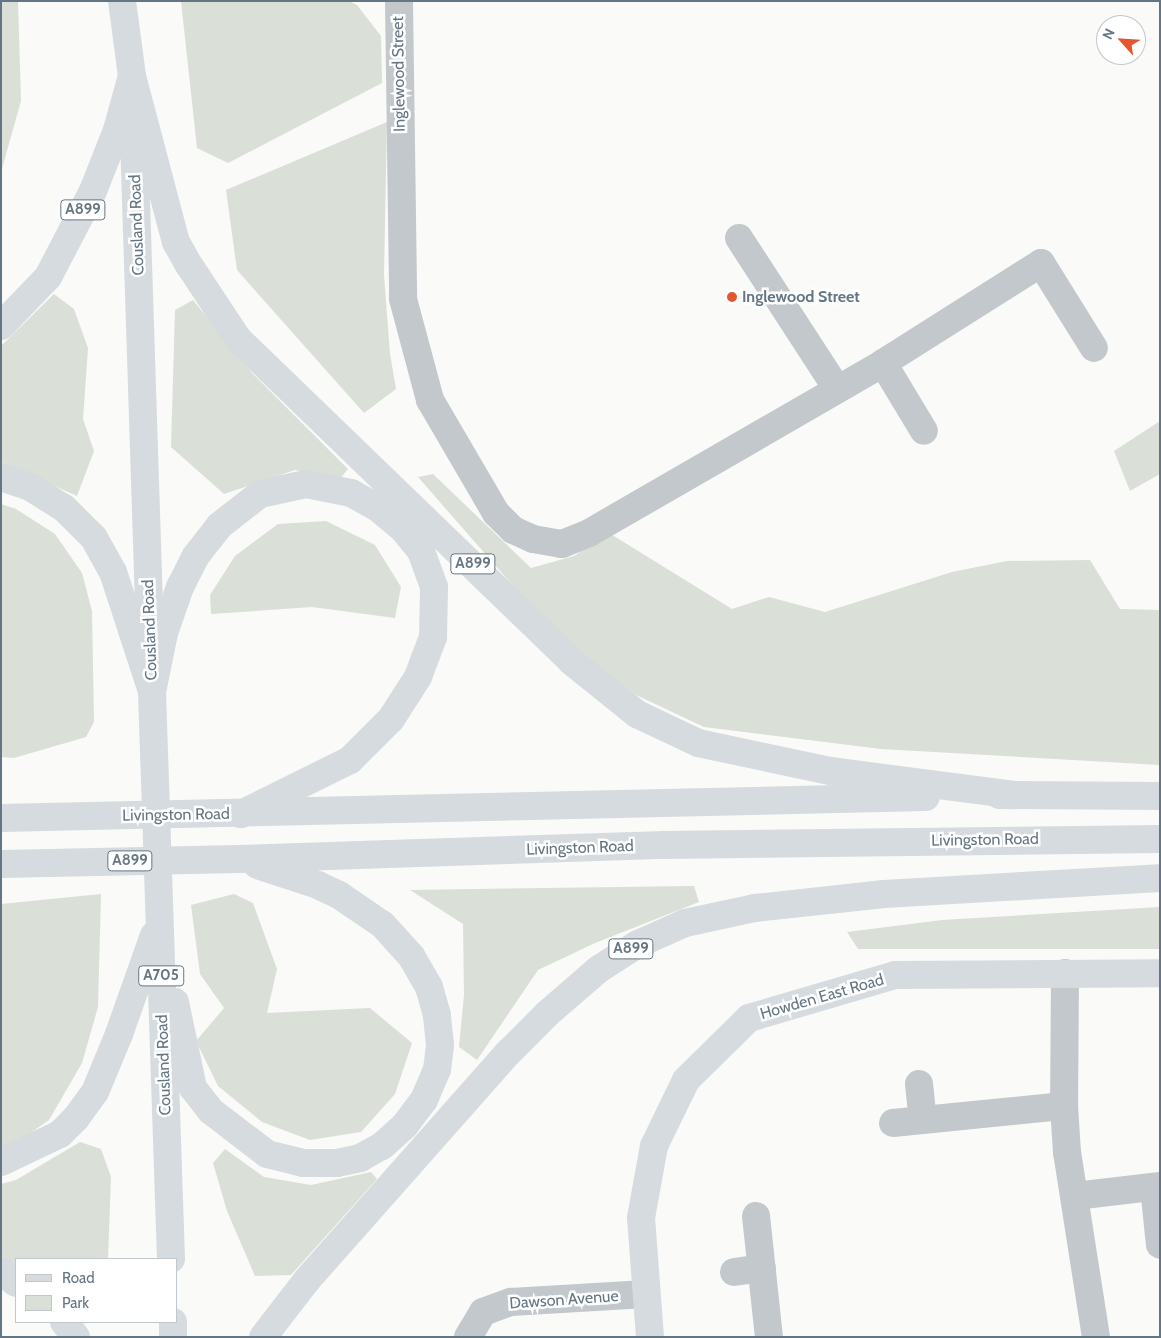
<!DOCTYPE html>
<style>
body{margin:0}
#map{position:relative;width:1161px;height:1338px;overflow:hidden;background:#fafaf8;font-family:Cabin,sans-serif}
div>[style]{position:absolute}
.green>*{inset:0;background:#dadfd7}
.street>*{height:28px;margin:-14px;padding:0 14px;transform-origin:14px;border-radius:14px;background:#c3c8cc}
.secondary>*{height:28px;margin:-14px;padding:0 14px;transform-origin:14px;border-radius:14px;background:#d6dbdf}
.primary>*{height:28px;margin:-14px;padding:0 14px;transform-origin:14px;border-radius:14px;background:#d6dbdf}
.dots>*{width:14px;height:14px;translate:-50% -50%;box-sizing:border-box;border:2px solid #fff;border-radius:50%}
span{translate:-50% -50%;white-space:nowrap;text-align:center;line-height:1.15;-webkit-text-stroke:5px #fff;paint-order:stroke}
.shield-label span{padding:1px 4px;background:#fff;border:1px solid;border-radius:4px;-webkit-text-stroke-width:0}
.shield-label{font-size:15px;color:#657683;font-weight:700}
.street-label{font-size:16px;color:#657683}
.poi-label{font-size:16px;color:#657683;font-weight:700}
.left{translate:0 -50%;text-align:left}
.frame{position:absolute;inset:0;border:2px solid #657683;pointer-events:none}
.legend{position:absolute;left:15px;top:1258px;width:162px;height:65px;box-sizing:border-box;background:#fff;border:1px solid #c1c8cd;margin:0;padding:6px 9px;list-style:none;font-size:15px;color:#657683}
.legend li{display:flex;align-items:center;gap:10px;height:25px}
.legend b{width:25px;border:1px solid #c1c8cd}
.north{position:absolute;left:1096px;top:15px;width:50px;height:50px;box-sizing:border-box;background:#fff;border:1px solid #c1c8cd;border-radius:50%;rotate:296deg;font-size:14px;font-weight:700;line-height:20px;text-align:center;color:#657683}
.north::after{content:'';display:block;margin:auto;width:18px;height:22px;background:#e4572e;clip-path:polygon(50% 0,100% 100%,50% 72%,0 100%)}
</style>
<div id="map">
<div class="green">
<div style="clip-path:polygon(1px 1px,18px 1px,21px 101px,1px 172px)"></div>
<div style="clip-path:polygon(181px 1px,349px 1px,357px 5px,381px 36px,382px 83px,228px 163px,197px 148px)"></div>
<div style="clip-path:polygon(387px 122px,384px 275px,390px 354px,396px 389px,364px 413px,237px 270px,226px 190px)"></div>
<div style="clip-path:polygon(54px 294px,74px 309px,88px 348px,83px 419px,94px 451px,77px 496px,1px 462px,1px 346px)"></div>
<div style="clip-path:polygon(193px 300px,252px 373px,348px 469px,339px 480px,295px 470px,224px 494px,171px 447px,175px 310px)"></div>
<div style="clip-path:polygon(1160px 421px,1160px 474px,1130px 491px,1114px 451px)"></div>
<div style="clip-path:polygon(433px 474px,531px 568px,574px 556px,609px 533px,732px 609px,769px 597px,825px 612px,952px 572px,1007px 561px,1090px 560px,1120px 609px,1160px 610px,1160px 765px,881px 749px,704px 727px,636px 695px,556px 635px,418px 477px)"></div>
<div style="clip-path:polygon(1px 504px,16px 509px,55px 534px,82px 573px,92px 611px,94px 722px,86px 737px,14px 758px,1px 757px)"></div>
<div style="clip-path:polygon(326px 521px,375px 545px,401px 587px,395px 618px,312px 607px,211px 614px,210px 595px,235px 556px,278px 524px)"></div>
<div style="clip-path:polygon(694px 886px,699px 902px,595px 943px,538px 970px,477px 1060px,459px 1047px,464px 995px,463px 924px,410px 890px)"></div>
<div style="clip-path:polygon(101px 894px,98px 1007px,82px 1063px,49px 1120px,6px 1150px,1px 1151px,1px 904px)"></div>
<div style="clip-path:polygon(234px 894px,253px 903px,277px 969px,267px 1013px,370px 1008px,412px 1043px,395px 1094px,361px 1132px,310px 1140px,262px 1122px,218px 1086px,196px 1041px,224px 1008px,200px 974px,191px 905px)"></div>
<div style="clip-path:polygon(1160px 907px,1160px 949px,858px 949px,847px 932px,942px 920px)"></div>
<div style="clip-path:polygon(80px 1142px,101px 1149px,111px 1177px,108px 1259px,16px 1259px,16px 1268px,1px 1256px,1px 1184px,16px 1180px)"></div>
<div style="clip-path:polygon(225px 1149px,264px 1177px,311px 1185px,371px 1172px,377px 1179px,291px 1275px,255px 1276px,227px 1211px,213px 1163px)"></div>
</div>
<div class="street">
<div style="left:399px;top:1px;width:298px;rotate:89.2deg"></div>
<div style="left:403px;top:299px;width:105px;rotate:75deg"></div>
<div style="left:430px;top:400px;width:131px;rotate:59.7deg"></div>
<div style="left:496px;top:513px;width:24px;rotate:45deg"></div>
<div style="left:513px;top:530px;width:22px;rotate:24deg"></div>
<div style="left:533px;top:539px;width:29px;rotate:10deg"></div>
<div style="left:562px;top:544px;width:29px;rotate:-22deg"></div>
<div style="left:589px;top:533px;width:340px;rotate:-30deg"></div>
<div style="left:883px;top:363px;width:187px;rotate:-32.3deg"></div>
<div style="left:1041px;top:263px;width:100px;rotate:58.1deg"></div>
<div style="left:739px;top:238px;width:180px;rotate:57deg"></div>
<div style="left:883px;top:363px;width:79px;rotate:58.9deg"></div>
<div style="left:1065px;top:973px;width:133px;rotate:90.4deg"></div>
<div style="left:1064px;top:1106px;width:46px;rotate:86.3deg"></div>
<div style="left:1067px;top:1152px;width:187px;rotate:81.1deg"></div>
<div style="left:919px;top:1084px;width:36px;rotate:84deg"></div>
<div style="left:893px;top:1123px;width:172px;rotate:-5.7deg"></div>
<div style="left:1154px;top:1187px;width:58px;rotate:84.1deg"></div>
<div style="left:1075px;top:1196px;width:86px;rotate:-6.7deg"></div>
<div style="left:756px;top:1216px;width:122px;rotate:83.9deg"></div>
<div style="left:734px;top:1272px;width:28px;rotate:-8deg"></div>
<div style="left:468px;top:1337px;width:29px;rotate:-59deg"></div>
<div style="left:483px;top:1312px;width:30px;rotate:-20deg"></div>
<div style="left:511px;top:1302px;width:135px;rotate:-3.4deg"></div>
</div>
<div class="secondary">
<div style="left:122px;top:1px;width:76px;rotate:82.4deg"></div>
<div style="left:132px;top:76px;width:593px;rotate:88.16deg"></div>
<div style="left:650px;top:1337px;width:119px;rotate:-94.3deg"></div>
<div style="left:641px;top:1218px;width:73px;rotate:-79.8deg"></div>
<div style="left:654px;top:1146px;width:73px;rotate:-64.1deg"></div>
<div style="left:686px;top:1080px;width:88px;rotate:-44.5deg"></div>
<div style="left:749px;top:1018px;width:152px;rotate:-16.4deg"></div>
<div style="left:895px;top:975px;width:265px;rotate:-0.4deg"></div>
</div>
<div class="primary">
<div style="left:132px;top:76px;width:172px;rotate:75.2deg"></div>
<div style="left:176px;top:242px;width:26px;rotate:61deg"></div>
<div style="left:189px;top:265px;width:89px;rotate:56.5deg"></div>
<div style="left:238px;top:339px;width:463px;rotate:44deg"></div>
<div style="left:571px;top:661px;width:85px;rotate:38.8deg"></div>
<div style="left:637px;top:714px;width:68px;rotate:25.4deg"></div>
<div style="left:698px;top:743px;width:135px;rotate:12deg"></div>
<div style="left:830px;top:771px;width:188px;rotate:7.4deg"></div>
<div style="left:1px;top:326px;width:68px;rotate:-46.2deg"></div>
<div style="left:48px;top:277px;width:97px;rotate:-62.4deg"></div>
<div style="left:93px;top:191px;width:66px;rotate:-68.5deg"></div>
<div style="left:117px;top:130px;width:56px;rotate:-74.5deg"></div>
<div style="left:1px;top:477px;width:31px;rotate:19deg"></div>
<div style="left:30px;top:487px;width:40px;rotate:32deg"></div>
<div style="left:64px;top:508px;width:42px;rotate:45deg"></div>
<div style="left:94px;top:538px;width:39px;rotate:61deg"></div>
<div style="left:113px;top:572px;width:125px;rotate:71.9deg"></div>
<div style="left:999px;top:795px;width:161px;rotate:0.4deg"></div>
<div style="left:1px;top:818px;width:925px;rotate:-1.3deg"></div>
<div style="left:1px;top:864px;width:238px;rotate:-1.2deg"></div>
<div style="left:239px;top:859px;width:426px;rotate:-1.9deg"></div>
<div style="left:665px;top:845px;width:495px;rotate:-0.7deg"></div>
<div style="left:175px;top:1002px;width:88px;rotate:78.2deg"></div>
<div style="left:193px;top:1088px;width:29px;rotate:52deg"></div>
<div style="left:211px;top:1111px;width:71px;rotate:37.5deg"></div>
<div style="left:267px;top:1154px;width:37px;rotate:14deg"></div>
<div style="left:303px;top:1163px;width:34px"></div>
<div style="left:337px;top:1163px;width:24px;rotate:-12deg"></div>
<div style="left:360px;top:1158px;width:25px;rotate:-29deg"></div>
<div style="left:382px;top:1146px;width:31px;rotate:-42deg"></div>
<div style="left:405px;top:1125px;width:31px;rotate:-53deg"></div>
<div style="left:424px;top:1100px;width:33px;rotate:-67deg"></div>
<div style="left:437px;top:1070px;width:25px;rotate:-83deg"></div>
<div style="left:440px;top:1045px;width:30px;rotate:-96deg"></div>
<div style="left:437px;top:1015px;width:29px;rotate:-106deg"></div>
<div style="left:429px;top:987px;width:36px;rotate:-120deg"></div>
<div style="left:411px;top:956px;width:42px;rotate:-132.1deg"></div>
<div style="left:383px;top:925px;width:53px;rotate:-145.7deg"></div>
<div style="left:339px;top:895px;width:23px;rotate:-155deg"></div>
<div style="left:318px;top:885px;width:64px;rotate:-161.8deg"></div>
<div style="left:1px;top:1162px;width:65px;rotate:-25.4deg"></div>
<div style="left:60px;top:1134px;width:23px;rotate:-45deg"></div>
<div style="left:76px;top:1118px;width:32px;rotate:-54deg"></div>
<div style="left:95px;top:1092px;width:63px;rotate:-67.5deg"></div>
<div style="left:119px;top:1034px;width:105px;rotate:-70.5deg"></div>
<div style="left:171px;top:1259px;width:567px;rotate:-91.92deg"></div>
<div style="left:152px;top:692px;width:60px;rotate:-78.5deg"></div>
<div style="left:164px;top:633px;width:49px;rotate:-70.8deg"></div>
<div style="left:180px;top:587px;width:34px;rotate:-63deg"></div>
<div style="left:195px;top:557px;width:39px;rotate:-52deg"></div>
<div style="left:219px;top:526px;width:52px;rotate:-38deg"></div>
<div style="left:260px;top:494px;width:47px;rotate:-12.3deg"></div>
<div style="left:306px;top:484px;width:46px;rotate:11.3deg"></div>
<div style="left:351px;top:493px;width:31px;rotate:29deg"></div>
<div style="left:378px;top:508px;width:34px;rotate:40deg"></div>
<div style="left:404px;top:530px;width:27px;rotate:51deg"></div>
<div style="left:421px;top:551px;width:38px;rotate:70deg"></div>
<div style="left:434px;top:587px;width:50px;rotate:91.1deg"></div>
<div style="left:433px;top:637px;width:43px;rotate:110.6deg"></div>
<div style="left:418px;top:677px;width:50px;rotate:122.7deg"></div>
<div style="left:391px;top:719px;width:58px;rotate:135deg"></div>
<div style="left:350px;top:760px;width:122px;rotate:153.6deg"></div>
<div style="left:1px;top:1271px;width:19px;rotate:39deg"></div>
<div style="left:64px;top:1322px;width:19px;rotate:51deg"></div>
<div style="left:173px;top:1322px;width:15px;rotate:90deg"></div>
<div style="left:263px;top:1337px;width:72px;rotate:-52.3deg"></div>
<div style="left:307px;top:1280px;width:303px;rotate:-48.5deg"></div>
<div style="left:508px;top:1053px;width:57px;rotate:-45deg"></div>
<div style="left:548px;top:1013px;width:67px;rotate:-40.8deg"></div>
<div style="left:599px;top:969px;width:46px;rotate:-32.7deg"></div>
<div style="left:638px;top:944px;width:51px;rotate:-24.1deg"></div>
<div style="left:685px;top:923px;width:72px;rotate:-12.1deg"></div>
<div style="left:755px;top:908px;width:130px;rotate:-6.2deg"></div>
<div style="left:884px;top:894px;width:276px;rotate:-3.3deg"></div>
</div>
<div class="dots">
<div style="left:732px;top:297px;background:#e4572e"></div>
</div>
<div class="shield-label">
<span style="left:83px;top:210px">A899</span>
<span style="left:473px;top:564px">A899</span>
<span style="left:130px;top:861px">A899</span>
<span style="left:631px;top:949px">A899</span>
<span style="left:161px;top:976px">A705</span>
</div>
<div class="street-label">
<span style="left:399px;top:74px;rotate:-91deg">Inglewood Street</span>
<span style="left:137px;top:225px;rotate:-92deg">Cousland Road</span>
<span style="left:150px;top:630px;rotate:-92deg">Cousland Road</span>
<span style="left:176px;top:815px;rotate:-1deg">Livingston Road</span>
<span style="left:985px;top:840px;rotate:-1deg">Livingston Road</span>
<span style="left:580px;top:848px;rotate:-2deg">Livingston Road</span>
<span style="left:822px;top:997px;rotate:-16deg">Howden East Road</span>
<span style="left:164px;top:1065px;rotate:-92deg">Cousland Road</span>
<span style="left:564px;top:1300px;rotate:-4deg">Dawson Avenue</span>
</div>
<div class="poi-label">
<span class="left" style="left:742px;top:297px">Inglewood Street</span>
</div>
<div class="frame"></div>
<ul class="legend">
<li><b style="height:6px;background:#d6dbdf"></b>Road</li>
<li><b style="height:14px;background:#dadfd7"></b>Park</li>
</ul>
<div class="north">N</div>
</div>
